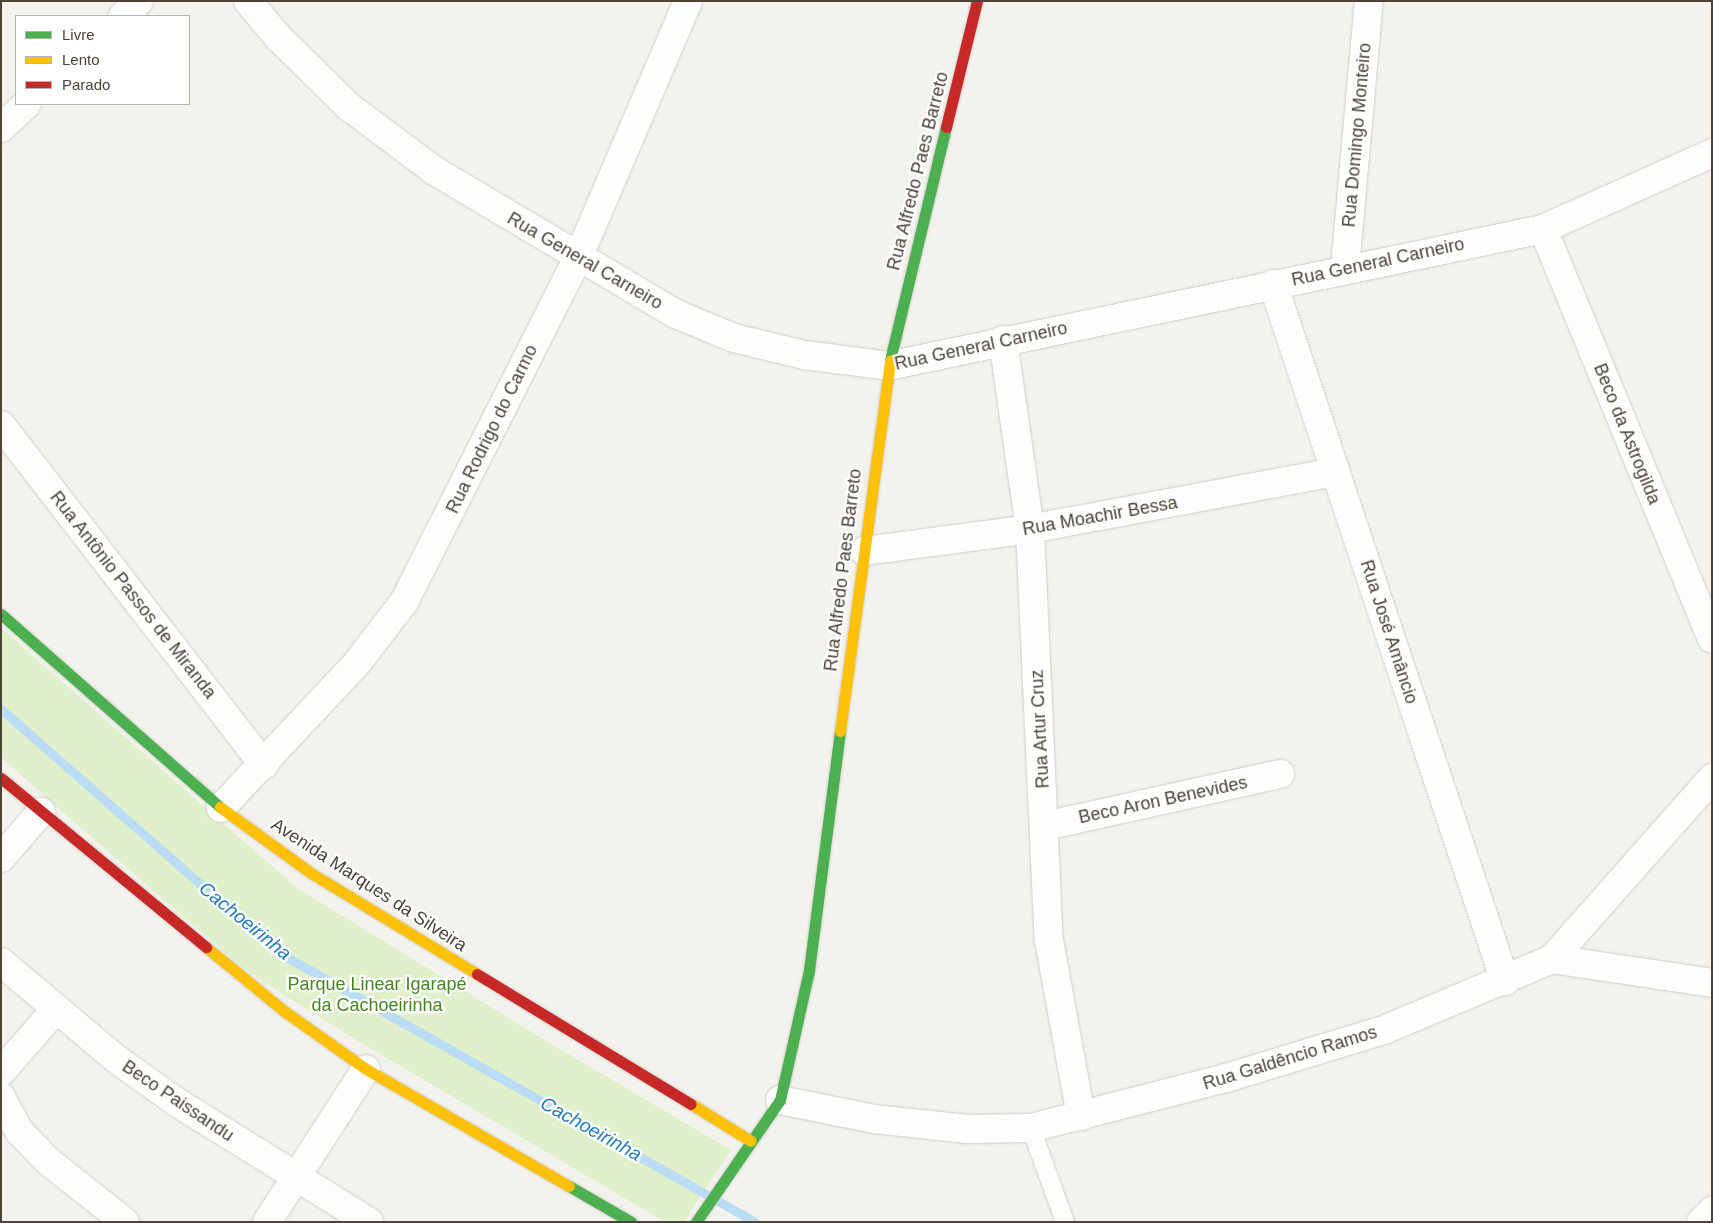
<!DOCTYPE html>
<meta charset="utf-8">
<style>
body{margin:0}
#map{position:relative;width:1713px;height:1223px;overflow:hidden;background:#f3f2ed;font-family:Helvetica,sans-serif}
div>[style]{position:absolute}
.green>*{inset:0;background:#e0f0cb}
.stream>*{height:9px;margin:-4.5px;padding:0 4.5px;transform-origin:4.5px;border-radius:4.5px;background:#badcf5}
.roads{filter:drop-shadow(0 0 1px #d0cec9) drop-shadow(0 0 1px #d0cec9)}
.lane>*{height:18px;margin:-9px;padding:0 9px;transform-origin:9px;border-radius:9px;background:#fdfdfc}
.street>*{height:28px;margin:-14px;padding:0 14px;transform-origin:14px;border-radius:14px;background:#fdfdfc}
.fast>*{height:11px;margin:-5.5px;padding:0 5.5px;transform-origin:5.5px;border-radius:5.5px;background:#4caf50}
.slow>*{height:11px;margin:-5.5px;padding:0 5.5px;transform-origin:5.5px;border-radius:5.5px;background:#ffc107}
.jam>*{height:11px;margin:-5.5px;padding:0 5.5px;transform-origin:5.5px;border-radius:5.5px;background:#c62828}
span{translate:-50% -50%;white-space:nowrap;text-align:center;line-height:1.15;-webkit-text-stroke:4.5px #fff;paint-order:stroke}
.street-label{font-size:18px;color:#4b4437}
.park-label{font-size:18px;color:#478423}
.water-label{font-size:19px;color:#2379ba;font-style:italic}
.frame{position:absolute;inset:0;border:2px solid #4b4437;pointer-events:none}
.legend{position:absolute;left:15px;top:15px;width:175px;height:90px;box-sizing:border-box;background:#fff;border:1px solid #b7b4af;margin:0;padding:6px 9px;list-style:none;font-size:15px;color:#4b4437}
.legend li{display:flex;align-items:center;gap:10px;height:25px}
.legend b{width:25px;border:1px solid #b7b4af}
</style>
<div id="map">
<div class="green">
<div style="clip-path:polygon(1px 628px,297px 888px,546px 1041px,731px 1150px,684px 1222px,665px 1222px,358px 1041px,246px 971px,51px 802px,1px 757px)"></div>
</div>
<div class="stream">
<div style="left:1px;top:709px;width:368px;rotate:41.3deg"></div>
<div style="left:278px;top:952px;width:548px;rotate:29.51deg"></div>
</div>
<div class="roads">
<div class="lane">
<div style="left:1031px;top:1128px;width:100px;rotate:70.1deg"></div>
</div>
<div class="street">
<div style="left:248px;top:1px;width:47px;rotate:50.2deg"></div>
<div style="left:278px;top:37px;width:98px;rotate:44.6deg"></div>
<div style="left:348px;top:106px;width:109px;rotate:36.8deg"></div>
<div style="left:435px;top:171px;width:280px;rotate:30.7deg"></div>
<div style="left:676px;top:314px;width:63px;rotate:22.5deg"></div>
<div style="left:734px;top:338px;width:73px;rotate:13.5deg"></div>
<div style="left:805px;top:355px;width:84px;rotate:7.5deg"></div>
<div style="left:888px;top:366px;width:669px;rotate:-11.81deg"></div>
<div style="left:1543px;top:229px;width:185px;rotate:-24.2deg"></div>
<div style="left:123px;top:16px;width:22px;rotate:-43deg"></div>
<div style="left:1px;top:128px;width:35px;rotate:-43deg"></div>
<div style="left:1543px;top:229px;width:443px;rotate:67.6deg"></div>
<div style="left:1345px;top:268px;width:268px;rotate:-84.9deg"></div>
<div style="left:1273px;top:284px;width:735px;rotate:71.59deg"></div>
<div style="left:1003px;top:340px;width:191px;rotate:81.9deg"></div>
<div style="left:1030px;top:529px;width:411px;rotate:87.4deg"></div>
<div style="left:1049px;top:940px;width:179px;rotate:79.7deg"></div>
<div style="left:1px;top:425px;width:430px;rotate:52.3deg"></div>
<div style="left:864px;top:551px;width:167px;rotate:-7.5deg"></div>
<div style="left:1030px;top:529px;width:311px;rotate:-10.6deg"></div>
<div style="left:221px;top:808px;width:199px;rotate:-46.8deg"></div>
<div style="left:357px;top:663px;width:77px;rotate:-52.4deg"></div>
<div style="left:404px;top:602px;width:386px;rotate:-63.2deg"></div>
<div style="left:578px;top:258px;width:280px;rotate:-66.8deg"></div>
<div style="left:1045px;top:826px;width:241px;rotate:-12.5deg"></div>
<div style="left:1px;top:858px;width:61px;rotate:-49deg"></div>
<div style="left:1552px;top:959px;width:162px;rotate:8.5deg"></div>
<div style="left:1px;top:962px;width:150px;rotate:40.1deg"></div>
<div style="left:116px;top:1059px;width:76px;rotate:35.4deg"></div>
<div style="left:178px;top:1103px;width:225px;rotate:31.9deg"></div>
<div style="left:1px;top:1072px;width:84px;rotate:-48.9deg"></div>
<div style="left:1px;top:1097px;width:40px;rotate:62deg"></div>
<div style="left:20px;top:1132px;width:40px;rotate:46deg"></div>
<div style="left:48px;top:1161px;width:98px;rotate:38.4deg"></div>
<div style="left:780px;top:1100px;width:96px;rotate:11.4deg"></div>
<div style="left:874px;top:1119px;width:94px;rotate:6.1deg"></div>
<div style="left:967px;top:1129px;width:64px;rotate:-0.9deg"></div>
<div style="left:1031px;top:1128px;width:201px;rotate:-14.4deg"></div>
<div style="left:1226px;top:1078px;width:165px;rotate:-16.9deg"></div>
<div style="left:1384px;top:1030px;width:182px;rotate:-22.9deg"></div>
<div style="left:1552px;top:959px;width:242px;rotate:-48.5deg"></div>
<div style="left:267px;top:1222px;width:182px;rotate:-57.1deg"></div>
<div style="left:1701px;top:1222px;width:16px;rotate:-45deg"></div>
</div>
<div class="fast">
<div style="left:890px;top:360px;width:240px;rotate:-76.5deg"></div>
<div style="left:1px;top:614px;width:292px;rotate:41.4deg"></div>
<div style="left:569px;top:1186px;width:72px;rotate:30.1deg"></div>
<div style="left:696px;top:1222px;width:148px;rotate:-55.5deg"></div>
<div style="left:780px;top:1100px;width:133px;rotate:-77.4deg"></div>
<div style="left:809px;top:970px;width:241px;rotate:-82.6deg"></div>
</div>
<div class="slow">
<div style="left:840px;top:731px;width:374px;rotate:-82.3deg"></div>
<div style="left:220px;top:807px;width:112px;rotate:36deg"></div>
<div style="left:311px;top:873px;width:194px;rotate:31.3deg"></div>
<div style="left:206px;top:947px;width:101px;rotate:39.4deg"></div>
<div style="left:284px;top:1011px;width:100px;rotate:35.3deg"></div>
<div style="left:366px;top:1069px;width:234px;rotate:30deg"></div>
<div style="left:691px;top:1104px;width:70px;rotate:31.7deg"></div>
</div>
<div class="jam">
<div style="left:946px;top:127px;width:130px;rotate:-76.2deg"></div>
<div style="left:1px;top:778px;width:266px;rotate:39.5deg"></div>
<div style="left:477px;top:974px;width:250px;rotate:31.3deg"></div>
</div>
</div>
<div class="street-label">
<span style="left:1357px;top:135px;rotate:-85deg">Rua Domingo Monteiro</span>
<span style="left:918px;top:171px;rotate:-76deg">Rua Alfredo Paes Barreto</span>
<span style="left:585px;top:261px;rotate:30deg">Rua General Carneiro</span>
<span style="left:1378px;top:262px;rotate:-12deg">Rua General Carneiro</span>
<span style="left:981px;top:346px;rotate:-12deg">Rua General Carneiro</span>
<span style="left:492px;top:429px;rotate:-64deg">Rua Rodrigo do Carmo</span>
<span style="left:1627px;top:434px;rotate:68deg">Beco da Astrogilda</span>
<span style="left:1100px;top:516px;rotate:-10deg">Rua Moachir Bessa</span>
<span style="left:843px;top:570px;rotate:-83deg">Rua Alfredo Paes Barreto</span>
<span style="left:133px;top:595px;rotate:52deg">Rua Antônio Passos de Miranda</span>
<span style="left:1389px;top:632px;rotate:72deg">Rua José Amâncio</span>
<span style="left:1040px;top:729px;rotate:-93deg">Rua Artur Cruz</span>
<span style="left:1163px;top:800px;rotate:-12deg">Beco Aron Benevides</span>
<span style="left:369px;top:885px;rotate:33deg">Avenida Marques da Silveira</span>
<span style="left:1290px;top:1058px;rotate:-17deg">Rua Galdêncio Ramos</span>
<span style="left:178px;top:1101px;rotate:34deg">Beco Paissandu</span>
</div>
<div class="park-label">
<span style="left:377px;top:995px">Parque Linear Igarapé<br>da Cachoeirinha</span>
</div>
<div class="water-label">
<span style="left:245px;top:921px;rotate:39deg">Cachoeirinha</span>
<span style="left:591px;top:1129px;rotate:29deg">Cachoeirinha</span>
</div>
<div class="frame"></div>
<ul class="legend">
<li><b style="height:6px;background:#4caf50"></b>Livre</li>
<li><b style="height:6px;background:#ffc107"></b>Lento</li>
<li><b style="height:6px;background:#c62828"></b>Parado</li>
</ul>
</div>
